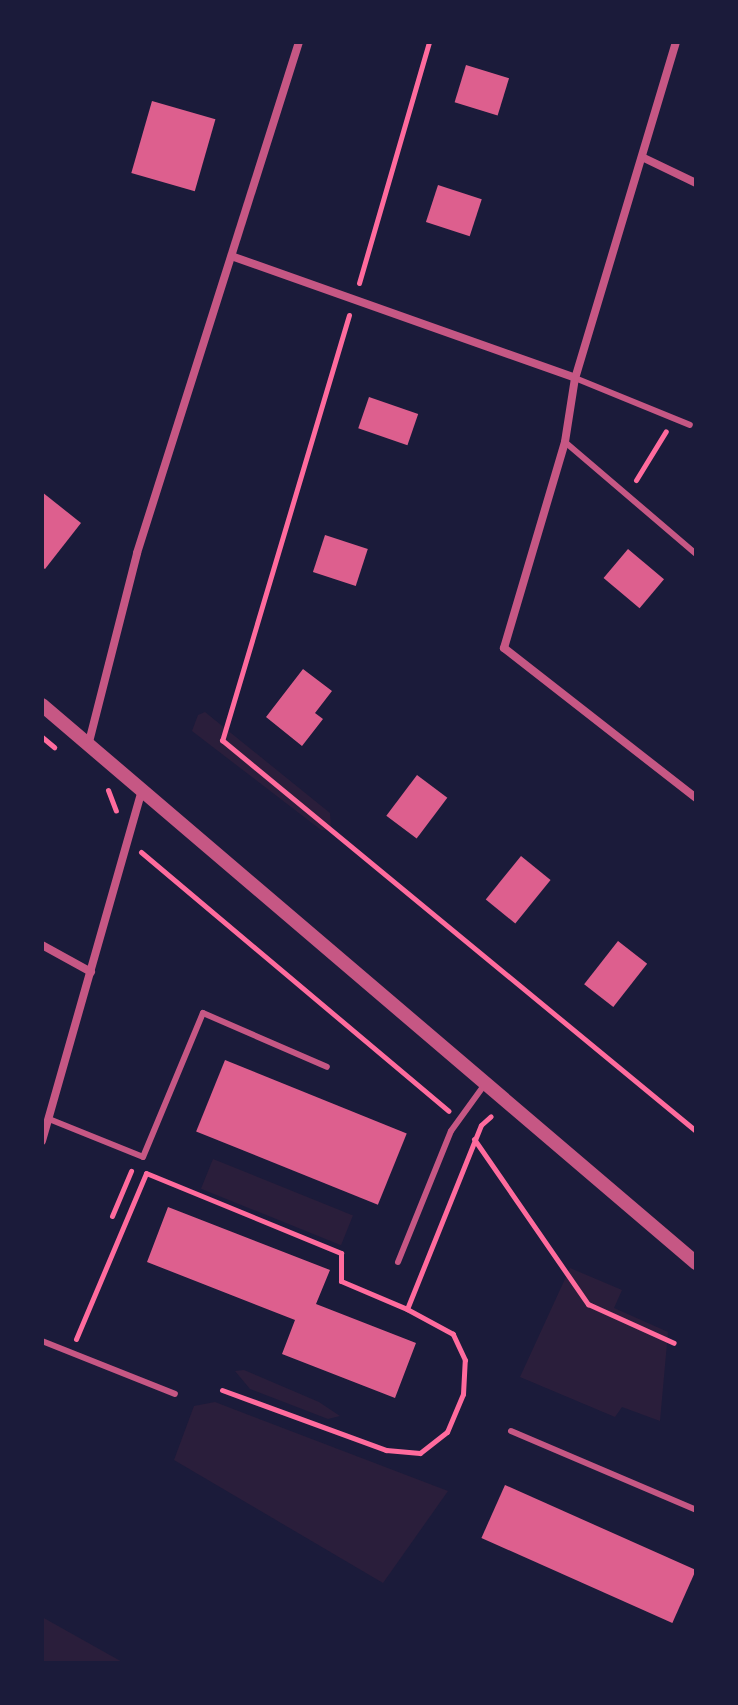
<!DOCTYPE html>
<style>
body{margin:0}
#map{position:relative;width:738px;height:1705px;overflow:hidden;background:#1b1b3a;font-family:"Source Sans 3",sans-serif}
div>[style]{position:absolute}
.green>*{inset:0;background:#2a1e3b;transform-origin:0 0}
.building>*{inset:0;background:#dd5f8e;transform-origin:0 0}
.path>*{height:5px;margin:-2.5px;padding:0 2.5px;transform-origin:2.5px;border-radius:2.5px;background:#ff6b9d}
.service>*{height:6px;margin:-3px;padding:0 3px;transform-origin:3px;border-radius:3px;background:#c65784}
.minor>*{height:8px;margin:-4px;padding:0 4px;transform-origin:4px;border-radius:4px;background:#c65784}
.tertiary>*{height:14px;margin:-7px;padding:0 7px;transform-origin:7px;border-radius:7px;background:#c65784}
span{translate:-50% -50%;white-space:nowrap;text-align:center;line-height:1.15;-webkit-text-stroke:8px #1b1b3a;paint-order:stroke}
.frame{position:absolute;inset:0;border:44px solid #1b1b3a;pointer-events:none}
</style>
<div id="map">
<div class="green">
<div style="clip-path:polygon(205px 712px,330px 813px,331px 830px,321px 830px,192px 731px,198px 715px)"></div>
<div style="left:213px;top:1159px;width:151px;height:32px;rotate:22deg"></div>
<div style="clip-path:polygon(570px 1268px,622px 1290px,614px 1308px,668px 1332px,660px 1421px,622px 1407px,615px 1417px,520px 1377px)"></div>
<div style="clip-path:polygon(244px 1370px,319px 1402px,340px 1416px,328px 1419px,250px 1389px,235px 1371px)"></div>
<div style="clip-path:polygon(215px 1402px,448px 1491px,383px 1583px,174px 1460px,194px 1406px)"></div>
<div style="clip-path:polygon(42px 1617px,124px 1663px,42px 1663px)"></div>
</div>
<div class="building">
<div style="left:466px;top:65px;width:45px;height:39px;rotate:17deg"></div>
<div style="left:152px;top:101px;width:66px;height:75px;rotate:16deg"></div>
<div style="left:438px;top:185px;width:46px;height:39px;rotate:18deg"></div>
<div style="left:369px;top:397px;width:52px;height:33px;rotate:19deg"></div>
<div style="clip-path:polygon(42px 492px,81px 523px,45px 569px,42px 567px)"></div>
<div style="left:325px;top:535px;width:45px;height:39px;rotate:18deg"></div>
<div style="left:628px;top:549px;width:47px;height:38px;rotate:40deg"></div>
<div style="clip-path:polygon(303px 669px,332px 691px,315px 713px,323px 719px,302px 746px,266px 717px)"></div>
<div style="left:417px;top:775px;width:38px;height:51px;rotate:37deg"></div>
<div style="left:521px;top:856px;width:38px;height:56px;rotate:39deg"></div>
<div style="left:618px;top:941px;width:37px;height:55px;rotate:38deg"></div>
<div style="left:225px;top:1060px;width:196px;height:77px;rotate:22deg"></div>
<div style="clip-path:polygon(168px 1207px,330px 1270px,316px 1304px,416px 1343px,395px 1398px,282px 1354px,295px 1320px,147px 1262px)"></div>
<div style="left:505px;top:1485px;width:209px;height:58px;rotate:24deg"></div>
</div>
<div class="path">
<div style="left:359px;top:283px;width:251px;rotate:-73.8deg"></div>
<div style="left:349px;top:315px;width:444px;rotate:106.6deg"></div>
<div style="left:222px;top:740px;width:614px;rotate:39.52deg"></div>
<div style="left:636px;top:480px;width:57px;rotate:-58.5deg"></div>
<div style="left:42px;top:737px;width:16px;rotate:40deg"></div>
<div style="left:108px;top:790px;width:22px;rotate:69deg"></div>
<div style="left:141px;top:852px;width:402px;rotate:40.1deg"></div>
<div style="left:474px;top:1139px;width:201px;rotate:55.4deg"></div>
<div style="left:588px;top:1304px;width:94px;rotate:24.4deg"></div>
<div style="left:112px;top:1216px;width:49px;rotate:-67.1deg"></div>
<div style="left:76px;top:1339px;width:180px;rotate:-67.1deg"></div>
<div style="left:146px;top:1173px;width:211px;rotate:22.3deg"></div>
<div style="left:341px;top:1253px;width:28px;rotate:90deg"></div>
<div style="left:341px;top:1281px;width:72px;rotate:23deg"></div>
<div style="left:407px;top:1309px;width:198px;rotate:-68.1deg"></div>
<div style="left:481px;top:1125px;width:13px;rotate:-42deg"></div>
<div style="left:222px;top:1390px;width:175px;rotate:20.1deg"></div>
<div style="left:386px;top:1450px;width:34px;rotate:5deg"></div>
<div style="left:420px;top:1453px;width:34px;rotate:-38deg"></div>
<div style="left:447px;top:1432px;width:41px;rotate:-67.2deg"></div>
<div style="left:463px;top:1394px;width:34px;rotate:-87deg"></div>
<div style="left:465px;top:1360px;width:29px;rotate:-115deg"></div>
<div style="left:453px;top:1334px;width:52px;rotate:-151.5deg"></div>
</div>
<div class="service">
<div style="left:575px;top:378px;width:124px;rotate:22.2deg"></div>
<div style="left:565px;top:442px;width:172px;rotate:40.5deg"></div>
<div style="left:49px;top:1119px;width:101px;rotate:22deg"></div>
<div style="left:143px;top:1157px;width:156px;rotate:-67.4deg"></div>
<div style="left:203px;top:1013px;width:135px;rotate:23.5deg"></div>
<div style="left:398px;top:1262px;width:141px;rotate:-68deg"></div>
<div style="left:451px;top:1131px;width:58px;rotate:-54.1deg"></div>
<div style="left:42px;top:1341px;width:143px;rotate:21.7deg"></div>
<div style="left:511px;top:1431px;width:201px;rotate:23.1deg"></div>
</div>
<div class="minor">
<div style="left:676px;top:42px;width:351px;rotate:106.7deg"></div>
<div style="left:575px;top:378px;width:65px;rotate:98.9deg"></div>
<div style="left:565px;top:442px;width:215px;rotate:106.5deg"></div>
<div style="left:504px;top:648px;width:244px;rotate:38deg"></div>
<div style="left:644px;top:158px;width:58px;rotate:25.7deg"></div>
<div style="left:234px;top:257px;width:362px;rotate:19.5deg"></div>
<div style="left:89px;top:742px;width:195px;rotate:-75.7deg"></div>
<div style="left:137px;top:553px;width:536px;rotate:-72.41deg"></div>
<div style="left:42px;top:945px;width:56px;rotate:28.9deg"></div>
<div style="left:42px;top:1141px;width:362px;rotate:-74.1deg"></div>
</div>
<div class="tertiary">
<div style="left:42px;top:705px;width:860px;rotate:40.47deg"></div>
</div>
<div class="frame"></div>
</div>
